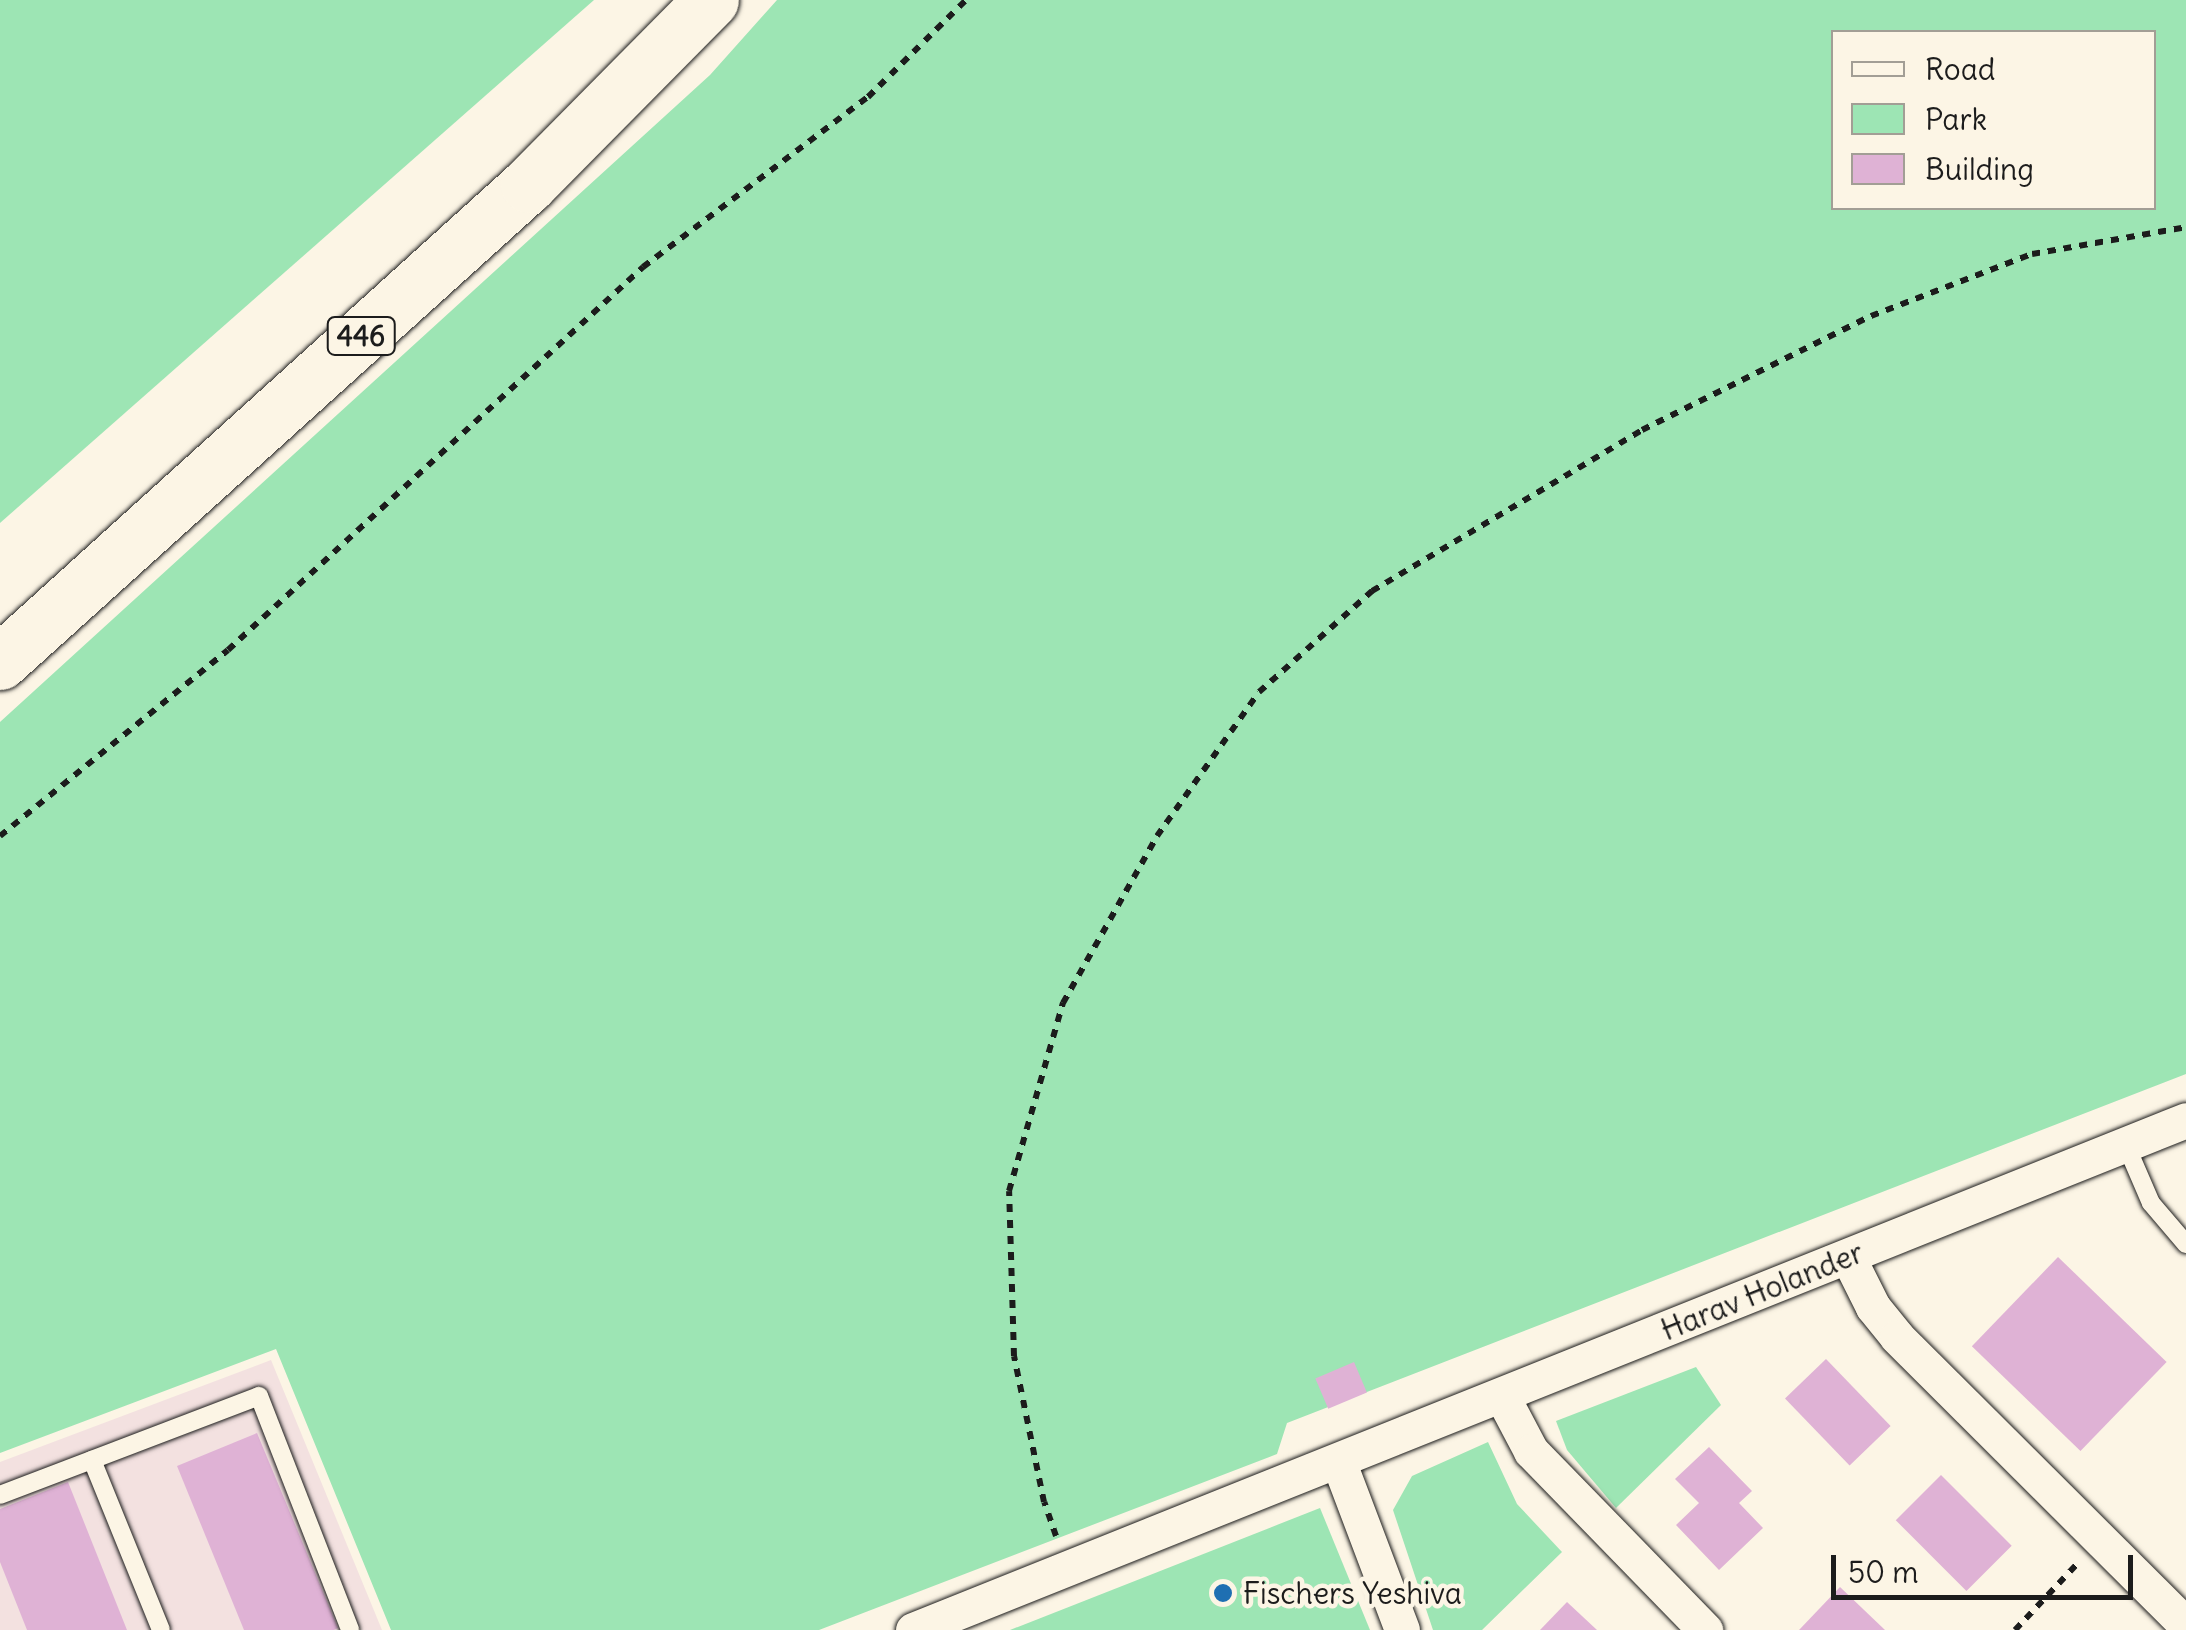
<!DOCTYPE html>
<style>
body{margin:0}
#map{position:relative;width:2186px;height:1630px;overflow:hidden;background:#fcf5e5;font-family:Delius,sans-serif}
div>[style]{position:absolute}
.built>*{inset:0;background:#f3e1e0}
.green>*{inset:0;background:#9de5b4}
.building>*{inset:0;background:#dfb2d5;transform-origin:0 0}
.path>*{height:6px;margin-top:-3px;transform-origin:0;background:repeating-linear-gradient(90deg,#1c1c1c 0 8px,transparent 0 16px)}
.roads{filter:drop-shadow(0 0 2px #1c1c1c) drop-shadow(0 0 2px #1c1c1c)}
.service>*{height:18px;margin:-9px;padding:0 9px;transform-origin:9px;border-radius:9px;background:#fcf5e5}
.minor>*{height:35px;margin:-17.5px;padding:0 17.5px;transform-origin:17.5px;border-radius:17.5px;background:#fcf5e5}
.primary>*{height:55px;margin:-27.5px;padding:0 27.5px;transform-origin:27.5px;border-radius:27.5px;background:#fcf5e5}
.dots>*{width:28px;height:28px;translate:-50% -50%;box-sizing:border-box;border:5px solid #fcf5e5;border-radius:50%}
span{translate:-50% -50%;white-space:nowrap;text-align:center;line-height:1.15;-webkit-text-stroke:9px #fcf5e5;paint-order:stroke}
.shield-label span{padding:2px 8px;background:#fcf5e5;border:2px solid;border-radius:8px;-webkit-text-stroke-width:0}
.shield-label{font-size:28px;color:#1c1c1c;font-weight:700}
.street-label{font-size:30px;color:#1c1c1c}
.poi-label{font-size:30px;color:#1c1c1c}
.left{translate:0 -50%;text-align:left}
.legend{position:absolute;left:1831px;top:30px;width:325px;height:180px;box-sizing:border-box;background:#fcf5e5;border:2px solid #a29e95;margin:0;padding:12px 18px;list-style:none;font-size:30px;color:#1c1c1c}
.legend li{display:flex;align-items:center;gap:20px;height:50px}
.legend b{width:50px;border:2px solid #a29e95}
.scale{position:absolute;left:1831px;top:1555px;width:302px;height:45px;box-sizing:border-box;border:5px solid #1c1c1c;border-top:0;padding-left:12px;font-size:30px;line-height:35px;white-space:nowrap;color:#1c1c1c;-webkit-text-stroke:8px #fcf5e5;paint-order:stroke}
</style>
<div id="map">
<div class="built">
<div style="clip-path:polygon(271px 1360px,382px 1630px,0 1630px,0 1462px)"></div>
</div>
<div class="green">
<div style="clip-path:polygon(0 0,594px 0,0 523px)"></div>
<div style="clip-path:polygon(evenodd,777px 0,2186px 0,2186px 1074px,1287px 1423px,1277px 1454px,819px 1630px,391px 1630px,276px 1349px,0 1453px,0 722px,710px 75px,777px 0,1834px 32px,2154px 32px,2154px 208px,1834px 208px,1834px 32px)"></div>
<div style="clip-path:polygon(1696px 1367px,1721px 1405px,1616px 1508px,1567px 1450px,1556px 1421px)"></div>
<div style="clip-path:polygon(1488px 1442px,1517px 1504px,1562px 1552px,1482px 1630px,1433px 1630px,1393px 1510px,1412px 1476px)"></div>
<div style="clip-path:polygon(1320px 1508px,1370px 1630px,1010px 1630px)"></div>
</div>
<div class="building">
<div style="left:2058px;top:1257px;width:151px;height:124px;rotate:44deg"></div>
<div style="left:1826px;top:1359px;width:93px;height:57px;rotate:46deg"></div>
<div style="left:1354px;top:1362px;width:33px;height:42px;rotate:67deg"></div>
<div style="clip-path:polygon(257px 1433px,338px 1628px,334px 1630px,244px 1630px,177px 1466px)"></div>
<div style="clip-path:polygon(1709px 1447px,1752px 1491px,1739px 1503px,1763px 1528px,1719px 1570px,1676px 1525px,1699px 1503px,1675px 1479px)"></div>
<div style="left:1941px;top:1475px;width:100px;height:64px;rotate:45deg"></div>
<div style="clip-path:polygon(68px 1482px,127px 1630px,27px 1630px,0 1562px,0 1509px)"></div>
<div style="clip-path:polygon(1840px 1587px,1885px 1630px,1799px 1630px)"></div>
<div style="clip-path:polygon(1567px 1602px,1597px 1630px,1540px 1630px)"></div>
</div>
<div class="path">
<div style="left:0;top:836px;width:294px;rotate:-39.2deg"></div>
<div style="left:228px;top:650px;width:565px;rotate:-42.7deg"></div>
<div style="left:643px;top:267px;width:282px;rotate:-37.1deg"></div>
<div style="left:868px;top:97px;width:138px;rotate:-44.7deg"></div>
<div style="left:1056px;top:1536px;width:36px;rotate:-109deg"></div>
<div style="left:1044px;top:1502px;width:149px;rotate:-101.6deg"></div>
<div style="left:1014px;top:1356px;width:165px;rotate:-91.7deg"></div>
<div style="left:1009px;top:1191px;width:196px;rotate:-74deg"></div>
<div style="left:1063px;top:1003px;width:192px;rotate:-60.6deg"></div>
<div style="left:1157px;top:836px;width:176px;rotate:-54.7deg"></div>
<div style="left:1259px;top:692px;width:152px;rotate:-41.8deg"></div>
<div style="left:1372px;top:591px;width:314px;rotate:-30.8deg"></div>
<div style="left:1642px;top:430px;width:256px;rotate:-26.5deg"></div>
<div style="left:1871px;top:316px;width:173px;rotate:-21.1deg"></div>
<div style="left:2032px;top:254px;width:156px;rotate:-9.9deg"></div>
<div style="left:2015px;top:1630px;width:89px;rotate:-46.8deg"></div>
</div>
<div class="roads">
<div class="service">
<div style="left:2126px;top:1145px;width:63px;rotate:66.7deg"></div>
<div style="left:2151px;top:1203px;width:54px;rotate:49.5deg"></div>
<div style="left:92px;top:1460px;width:183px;rotate:67.9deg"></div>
<div style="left:0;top:1495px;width:277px;rotate:-20.9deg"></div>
<div style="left:259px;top:1396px;width:251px;rotate:68.7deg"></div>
</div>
<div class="minor">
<div style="left:1848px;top:1257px;width:56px;rotate:63.4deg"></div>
<div style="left:1873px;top:1307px;width:38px;rotate:51deg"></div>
<div style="left:1897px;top:1337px;width:408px;rotate:44.9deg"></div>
<div style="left:1502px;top:1396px;width:62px;rotate:62.2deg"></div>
<div style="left:1531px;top:1451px;width:250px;rotate:45.8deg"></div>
<div style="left:1339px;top:1463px;width:178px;rotate:69.3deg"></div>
<div style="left:913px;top:1630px;width:1371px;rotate:-21.83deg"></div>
</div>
<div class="primary">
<div style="left:0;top:662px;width:712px;rotate:-42.09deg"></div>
<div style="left:528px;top:185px;width:260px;rotate:-45.3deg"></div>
</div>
</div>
<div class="dots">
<div style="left:1223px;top:1593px;background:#1f6fb2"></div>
</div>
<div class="shield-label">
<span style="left:361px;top:336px">446</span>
</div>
<div class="street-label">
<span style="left:1762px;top:1291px;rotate:-22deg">Harav Holander</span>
</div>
<div class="poi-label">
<span class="left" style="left:1243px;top:1593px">Fischers Yeshiva</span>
</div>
<ul class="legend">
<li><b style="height:12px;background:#fcf5e5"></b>Road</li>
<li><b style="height:28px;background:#9de5b4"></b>Park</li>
<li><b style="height:28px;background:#dfb2d5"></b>Building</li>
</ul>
<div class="scale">50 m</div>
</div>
